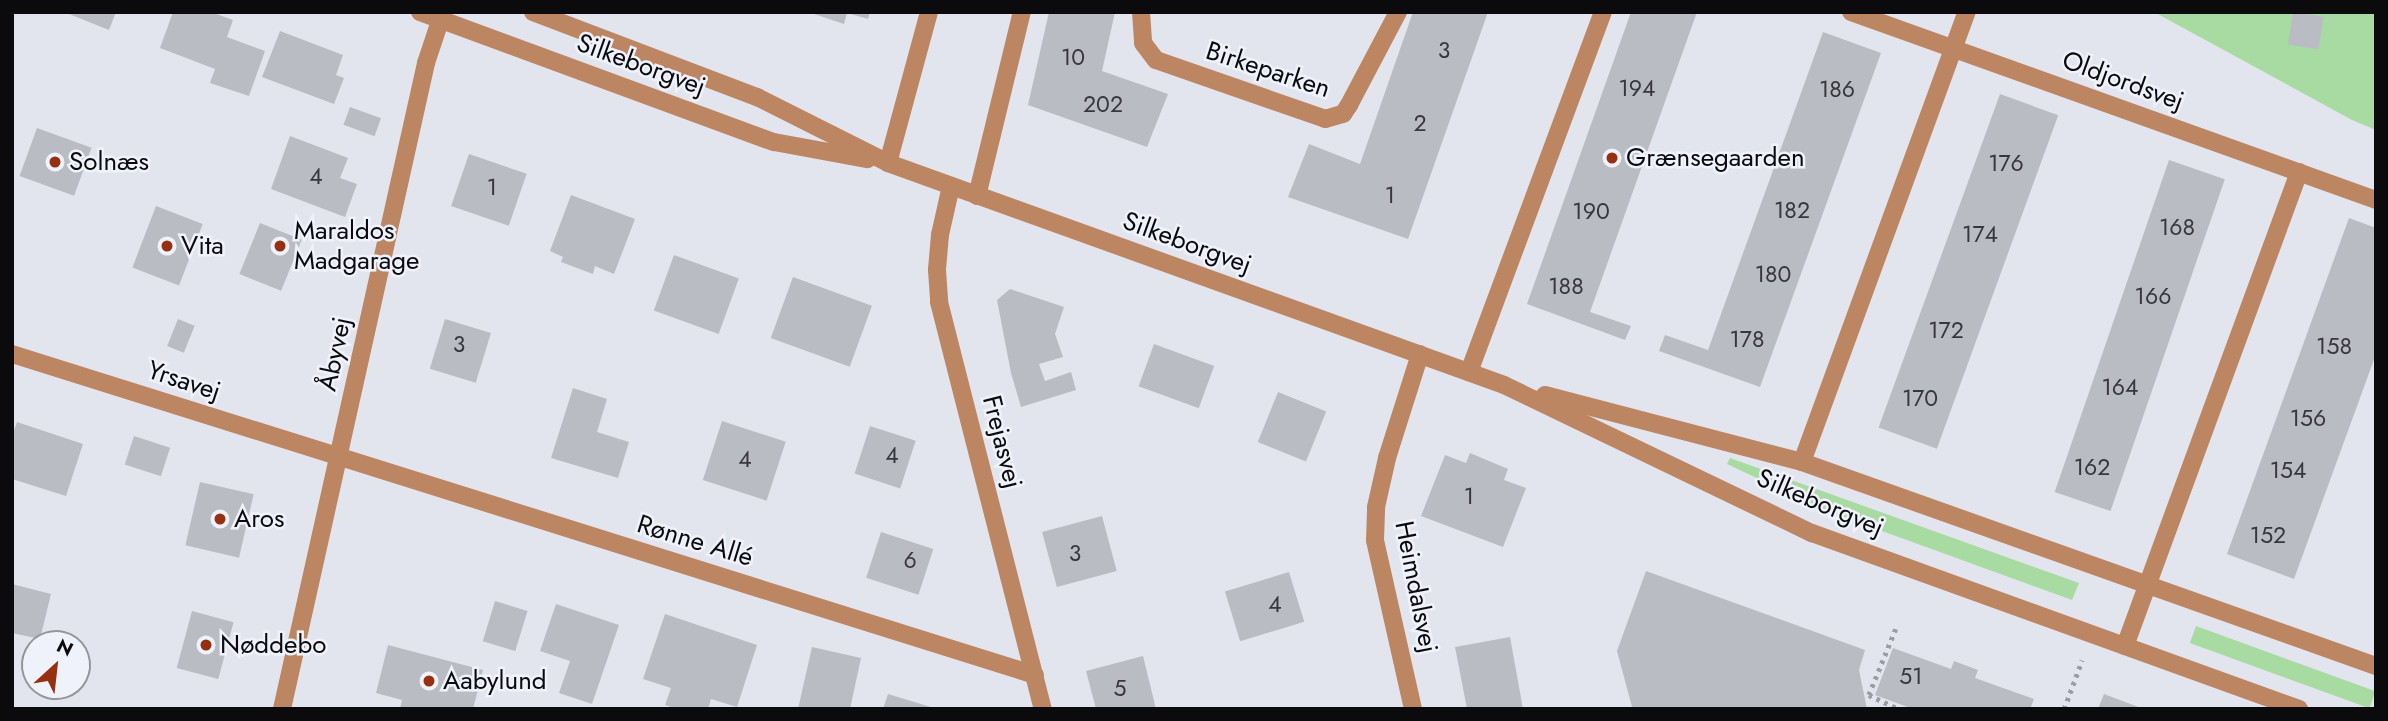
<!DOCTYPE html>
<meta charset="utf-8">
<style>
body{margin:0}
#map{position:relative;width:2388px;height:721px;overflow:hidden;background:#e3e5ee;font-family:Jost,sans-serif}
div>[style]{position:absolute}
.green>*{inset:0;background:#a8dba2;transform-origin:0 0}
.building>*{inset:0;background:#babcc4;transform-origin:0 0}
.path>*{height:4.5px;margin-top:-2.25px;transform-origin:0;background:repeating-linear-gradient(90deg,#9c9da4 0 3.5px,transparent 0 8.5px)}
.minor>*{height:18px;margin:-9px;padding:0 9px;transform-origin:9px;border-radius:9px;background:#bd8663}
.dots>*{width:19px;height:19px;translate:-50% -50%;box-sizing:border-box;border:4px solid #f0f2fb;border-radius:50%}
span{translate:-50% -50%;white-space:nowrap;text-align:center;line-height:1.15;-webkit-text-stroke:5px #f0f2fb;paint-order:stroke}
.number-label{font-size:23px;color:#37373c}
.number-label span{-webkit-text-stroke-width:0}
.street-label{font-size:26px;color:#0b0b0e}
.poi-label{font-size:26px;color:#0b0b0e}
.left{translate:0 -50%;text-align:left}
.frame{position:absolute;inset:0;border:14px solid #0b0b0e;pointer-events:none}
.north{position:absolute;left:21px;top:630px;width:70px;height:70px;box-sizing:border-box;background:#f0f2fb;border:2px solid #94969c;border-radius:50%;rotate:27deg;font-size:19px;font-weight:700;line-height:28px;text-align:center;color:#0b0b0e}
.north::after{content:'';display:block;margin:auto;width:24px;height:32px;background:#972f11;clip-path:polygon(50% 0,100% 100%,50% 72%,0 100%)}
</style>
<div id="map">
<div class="green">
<div style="clip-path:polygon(2154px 12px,2376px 12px,2376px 130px,2352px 120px)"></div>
<div style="clip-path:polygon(1730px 458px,2079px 583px,2072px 600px,1827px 511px,1727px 464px)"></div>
<div style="left:2196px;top:626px;width:191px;height:18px;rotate:20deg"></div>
</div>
<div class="building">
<div style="clip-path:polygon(64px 12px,116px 12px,109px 30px)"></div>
<div style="clip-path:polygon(173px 12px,211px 12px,233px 20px,227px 37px,265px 51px,249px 96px,210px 83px,215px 69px,160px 48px)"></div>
<div style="clip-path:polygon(808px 12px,870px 12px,868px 19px,847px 13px,844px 24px)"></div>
<div style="clip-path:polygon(1049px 12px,1115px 12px,1102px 71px,1168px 94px,1147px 147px,1028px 105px)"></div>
<div style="clip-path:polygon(1413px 12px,1488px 12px,1408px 239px,1288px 197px,1309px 144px,1360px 164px)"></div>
<div style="clip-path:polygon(1631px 12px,1697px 12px,1590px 312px,1631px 326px,1625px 340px,1527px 304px)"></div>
<div style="left:2293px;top:12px;width:31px;height:33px;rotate:9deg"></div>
<div style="clip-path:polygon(280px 31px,343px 55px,336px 75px,344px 78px,334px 104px,262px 77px)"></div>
<div style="clip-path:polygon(1823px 32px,1881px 53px,1760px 387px,1659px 351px,1665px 335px,1708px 350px)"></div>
<div style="left:2000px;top:94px;width:62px;height:355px;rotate:20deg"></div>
<div style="left:350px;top:107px;width:33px;height:19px;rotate:20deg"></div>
<div style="left:37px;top:128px;width:58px;height:51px;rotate:20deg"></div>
<div style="clip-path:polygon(290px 136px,348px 158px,340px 178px,357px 184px,345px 217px,271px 189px)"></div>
<div style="left:469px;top:154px;width:61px;height:55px;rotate:19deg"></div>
<div style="left:2169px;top:160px;width:59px;height:351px;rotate:19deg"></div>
<div style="clip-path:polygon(571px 195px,635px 219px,614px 274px,595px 266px,593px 274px,561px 262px,563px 257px,550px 251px)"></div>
<div style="left:156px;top:206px;width:50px;height:66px;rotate:21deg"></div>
<div style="clip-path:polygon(2349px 218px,2376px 228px,2376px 354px,2294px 579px,2227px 554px)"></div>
<div style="left:260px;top:223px;width:45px;height:55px;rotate:22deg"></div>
<div style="left:674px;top:255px;width:69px;height:59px;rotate:20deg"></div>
<div style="left:793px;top:277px;width:84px;height:65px;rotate:20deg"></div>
<div style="clip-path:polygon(1010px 289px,1064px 307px,1055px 334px,1063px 357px,1039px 364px,1045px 381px,1071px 372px,1076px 390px,1021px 407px,1011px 373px,997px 300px)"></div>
<div style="left:178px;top:319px;width:18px;height:29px;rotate:22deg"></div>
<div style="left:445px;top:319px;width:48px;height:52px;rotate:17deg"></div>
<div style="left:1154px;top:344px;width:64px;height:45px;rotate:20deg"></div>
<div style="clip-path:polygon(573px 388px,607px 399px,597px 432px,629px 442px,618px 478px,551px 458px)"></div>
<div style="left:1278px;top:392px;width:52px;height:54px;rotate:22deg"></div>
<div style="left:722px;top:421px;width:67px;height:62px;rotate:18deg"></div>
<div style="clip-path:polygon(17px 422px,83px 444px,66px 496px,12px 479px,12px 436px)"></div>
<div style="left:870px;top:426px;width:48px;height:50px;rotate:18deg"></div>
<div style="left:134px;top:436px;width:38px;height:30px;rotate:18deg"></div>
<div style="clip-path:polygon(1470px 453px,1508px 469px,1504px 480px,1526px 488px,1503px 547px,1421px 516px,1445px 455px,1466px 463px)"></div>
<div style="left:200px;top:482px;width:55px;height:65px;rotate:13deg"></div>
<div style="left:1102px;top:516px;width:57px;height:62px;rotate:75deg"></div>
<div style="left:881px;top:532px;width:55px;height:48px;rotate:18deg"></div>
<div style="clip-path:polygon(1646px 571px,1865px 650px,1859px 670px,1867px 709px,1632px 707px,1617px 651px)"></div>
<div style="left:1289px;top:572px;width:52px;height:67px;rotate:73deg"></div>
<div style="clip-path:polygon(12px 584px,51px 594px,40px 639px,12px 633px)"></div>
<div style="left:495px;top:601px;width:34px;height:42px;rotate:17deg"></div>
<div style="clip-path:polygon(556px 604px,619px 625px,592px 704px,559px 693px,570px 661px,540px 651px)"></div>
<div style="left:192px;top:611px;width:43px;height:59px;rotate:15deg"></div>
<div style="clip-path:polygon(665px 614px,757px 645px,737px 707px,711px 699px,708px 709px,677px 709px,665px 705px,671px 688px,643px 679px)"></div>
<div style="clip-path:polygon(1510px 637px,1523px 709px,1467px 709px,1455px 647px)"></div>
<div style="clip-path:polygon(388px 645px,483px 670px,473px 709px,400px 709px,402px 700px,376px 693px)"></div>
<div style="clip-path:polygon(812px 647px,861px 658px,850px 709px,798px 709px)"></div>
<div style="clip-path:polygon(1893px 648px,1951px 669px,1954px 661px,1978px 670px,1975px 678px,2034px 699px,2030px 709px,1913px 709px,1875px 695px)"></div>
<div style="clip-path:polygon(1143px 656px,1156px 709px,1096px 709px,1086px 671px)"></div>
<div style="clip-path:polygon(888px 694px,934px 708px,934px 709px,883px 709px)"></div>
<div style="clip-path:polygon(2104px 694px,2141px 708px,2141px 709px,2098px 709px)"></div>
</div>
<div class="path">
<div style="left:1896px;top:629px;width:71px;rotate:112.2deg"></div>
<div style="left:1869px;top:695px;width:33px;rotate:25deg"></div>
<div style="left:2064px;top:709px;width:52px;rotate:-69.8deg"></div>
</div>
<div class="minor">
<div style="left:420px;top:12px;width:377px;rotate:20.2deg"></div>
<div style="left:774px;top:142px;width:95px;rotate:10.4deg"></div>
<div style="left:533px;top:12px;width:240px;rotate:20.8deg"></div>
<div style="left:757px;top:97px;width:147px;rotate:26.7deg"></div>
<div style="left:888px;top:163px;width:655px;rotate:19.82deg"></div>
<div style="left:1504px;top:385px;width:342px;rotate:25.7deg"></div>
<div style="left:1812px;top:533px;width:518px;rotate:19.87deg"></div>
<div style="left:1141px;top:12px;width:31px;rotate:86deg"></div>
<div style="left:1143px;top:43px;width:21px;rotate:53deg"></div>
<div style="left:1156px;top:60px;width:179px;rotate:19.2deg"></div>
<div style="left:1325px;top:119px;width:19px;rotate:-16deg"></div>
<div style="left:1343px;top:114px;width:11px;rotate:-56deg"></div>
<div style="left:1349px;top:105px;width:105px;rotate:-62.2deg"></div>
<div style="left:1851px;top:12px;width:558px;rotate:19.7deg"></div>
<div style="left:888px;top:163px;width:156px;rotate:-74.8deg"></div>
<div style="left:951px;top:186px;width:50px;rotate:102.7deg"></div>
<div style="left:940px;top:235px;width:35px;rotate:95deg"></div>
<div style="left:937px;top:270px;width:32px;rotate:86deg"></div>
<div style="left:939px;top:302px;width:420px;rotate:75.7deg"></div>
<div style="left:977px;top:196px;width:189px;rotate:-76.3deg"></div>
<div style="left:12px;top:354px;width:1072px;rotate:17.42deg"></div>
<div style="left:1469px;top:372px;width:384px;rotate:-69.6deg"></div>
<div style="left:1545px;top:395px;width:266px;rotate:14.6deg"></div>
<div style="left:1802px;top:462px;width:609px;rotate:19.57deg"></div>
<div style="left:1802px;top:462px;width:479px;rotate:-69.9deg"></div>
<div style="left:2125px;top:646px;width:505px;rotate:-69.84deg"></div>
<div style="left:282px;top:709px;width:662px;rotate:-77.43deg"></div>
<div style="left:426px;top:63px;width:54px;rotate:-71.6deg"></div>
<div style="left:1413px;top:709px;width:173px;rotate:-102.7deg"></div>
<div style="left:1375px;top:540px;width:33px;rotate:-88deg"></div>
<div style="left:1376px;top:507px;width:50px;rotate:-77.3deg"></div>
<div style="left:1387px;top:458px;width:109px;rotate:-72.4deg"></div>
</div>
<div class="dots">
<div style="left:1612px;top:158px;background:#972f11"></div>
<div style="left:55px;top:162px;background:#972f11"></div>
<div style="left:167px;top:246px;background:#972f11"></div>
<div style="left:280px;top:246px;background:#972f11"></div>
<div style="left:220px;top:519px;background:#972f11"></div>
<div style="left:206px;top:645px;background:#972f11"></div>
<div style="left:429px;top:681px;background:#972f11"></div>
</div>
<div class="number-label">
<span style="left:1444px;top:50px">3</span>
<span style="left:1073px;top:57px">10</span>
<span style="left:1637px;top:88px">194</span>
<span style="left:1837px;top:89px">186</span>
<span style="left:1103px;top:104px">202</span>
<span style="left:1420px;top:123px">2</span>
<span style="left:2006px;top:163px">176</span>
<span style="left:316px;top:176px">4</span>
<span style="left:492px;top:187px">1</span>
<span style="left:1390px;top:195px">1</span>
<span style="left:1792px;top:210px">182</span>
<span style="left:1591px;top:211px">190</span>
<span style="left:2177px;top:227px">168</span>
<span style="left:1980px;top:234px">174</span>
<span style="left:1773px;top:274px">180</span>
<span style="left:1566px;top:286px">188</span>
<span style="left:2153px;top:296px">166</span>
<span style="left:1946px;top:330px">172</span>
<span style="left:1747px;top:339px">178</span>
<span style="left:459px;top:344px">3</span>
<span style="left:2334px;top:346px">158</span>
<span style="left:2120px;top:387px">164</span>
<span style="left:1920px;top:398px">170</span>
<span style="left:2308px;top:418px">156</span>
<span style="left:892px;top:455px">4</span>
<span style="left:745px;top:459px">4</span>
<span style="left:2092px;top:467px">162</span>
<span style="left:2288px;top:470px">154</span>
<span style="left:1469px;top:496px">1</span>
<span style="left:2268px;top:535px">152</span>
<span style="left:1075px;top:553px">3</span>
<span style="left:910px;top:560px">6</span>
<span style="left:1275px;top:604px">4</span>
<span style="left:1911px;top:676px">51</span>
<span style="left:1120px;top:688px">5</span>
</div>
<div class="street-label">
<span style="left:641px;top:65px;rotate:20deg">Silkeborgvej</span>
<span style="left:1268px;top:70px;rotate:18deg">Birkeparken</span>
<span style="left:2123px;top:81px;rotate:20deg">Oldjordsvej</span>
<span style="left:1187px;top:243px;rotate:20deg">Silkeborgvej</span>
<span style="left:335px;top:354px;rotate:-78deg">Åbyvej</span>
<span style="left:184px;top:381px;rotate:18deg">Yrsavej</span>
<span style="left:1002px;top:442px;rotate:76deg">Frejasvej</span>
<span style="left:1820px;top:503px;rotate:23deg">Silkeborgvej</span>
<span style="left:695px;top:541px;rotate:17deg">Rønne Allé</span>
<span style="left:1416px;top:587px;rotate:79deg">Heimdalsvej</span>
</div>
<div class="poi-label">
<span class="left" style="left:1626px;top:158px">Grænsegaarden</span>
<span class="left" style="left:69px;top:162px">Solnæs</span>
<span class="left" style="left:294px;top:246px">Maraldos<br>Madgarage</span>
<span class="left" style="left:181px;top:246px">Vita</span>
<span class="left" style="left:234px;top:519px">Aros</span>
<span class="left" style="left:220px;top:645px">Nøddebo</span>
<span class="left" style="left:443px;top:681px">Aabylund</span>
</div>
<div class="frame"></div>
<div class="north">N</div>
</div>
